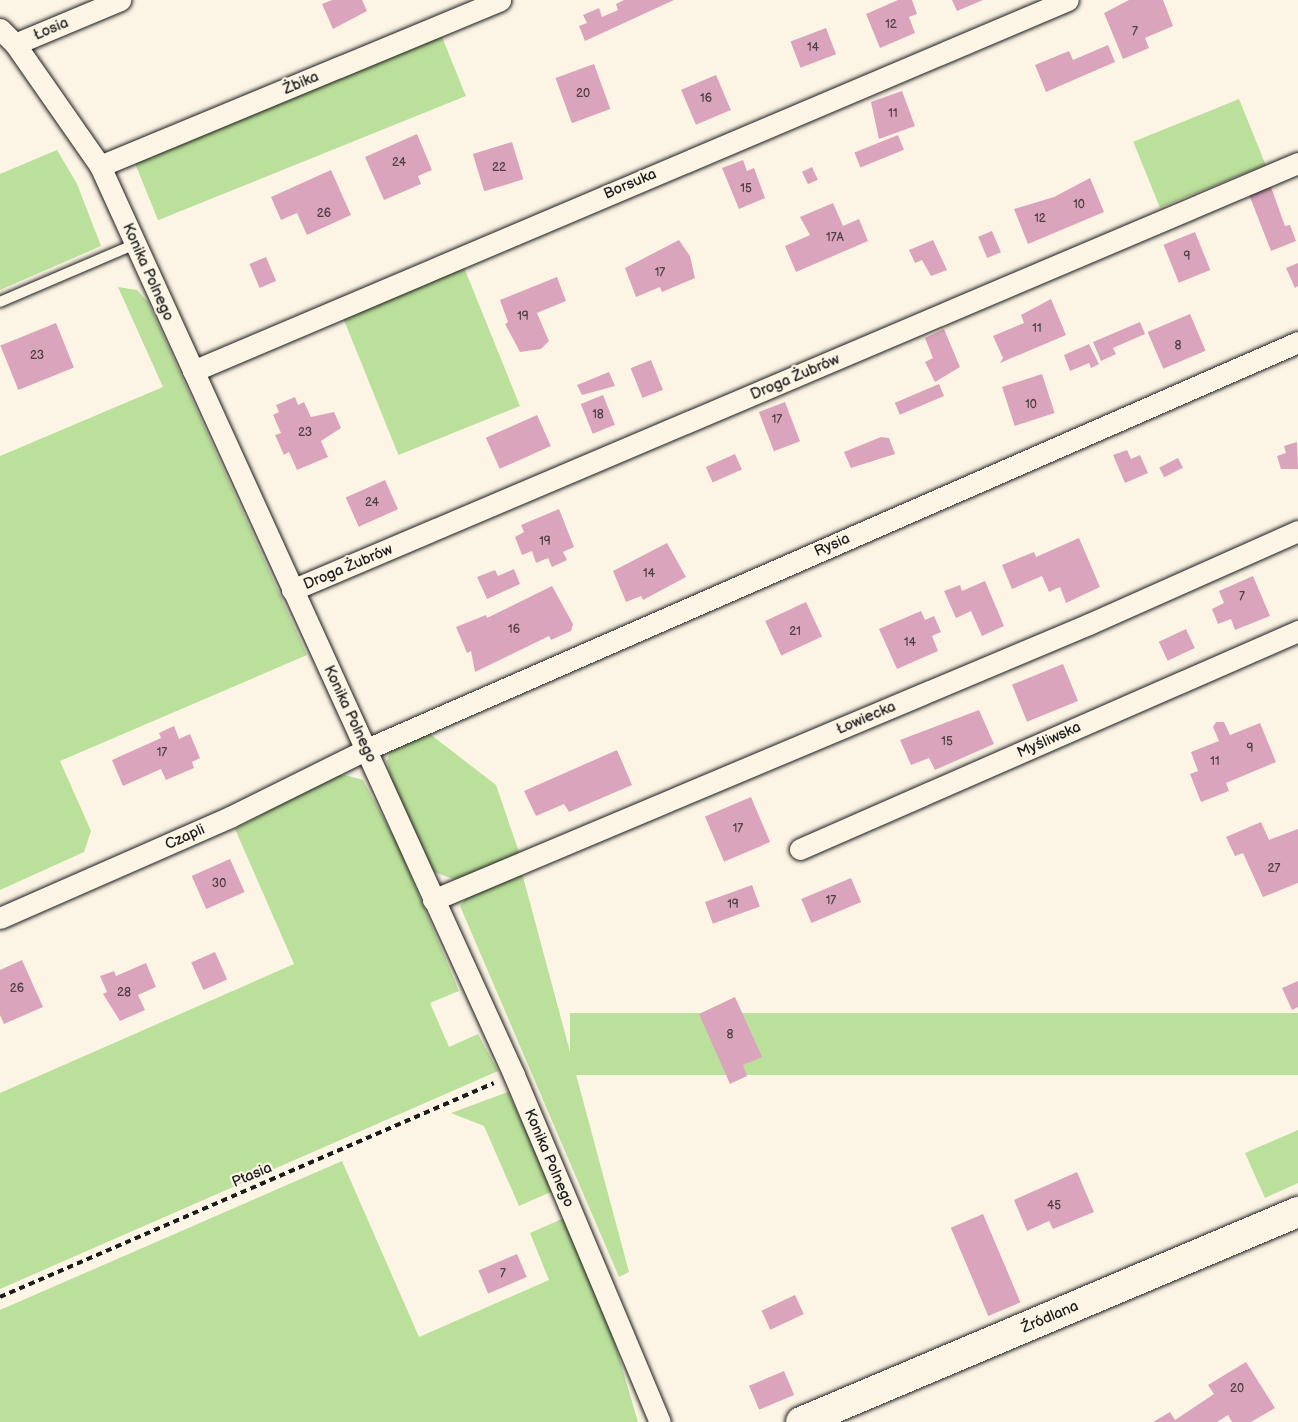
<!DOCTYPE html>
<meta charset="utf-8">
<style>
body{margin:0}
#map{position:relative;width:1298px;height:1422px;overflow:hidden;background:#fcf5e5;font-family:"Balsamiq Sans",sans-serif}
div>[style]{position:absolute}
.green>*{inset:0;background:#bbe09b;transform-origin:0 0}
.building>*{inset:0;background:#daa4bc;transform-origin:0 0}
.path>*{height:4px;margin-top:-2px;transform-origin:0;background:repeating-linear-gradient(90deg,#1c1c1c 0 6px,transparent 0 10.5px)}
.roads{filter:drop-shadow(0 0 2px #1c1c1c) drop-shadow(0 0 2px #1c1c1c)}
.service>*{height:10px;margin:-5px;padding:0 5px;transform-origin:5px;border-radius:5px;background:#fcf5e5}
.minor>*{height:21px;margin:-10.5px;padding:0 10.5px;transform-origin:10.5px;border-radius:10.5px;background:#fcf5e5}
.secondary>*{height:30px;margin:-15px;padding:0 15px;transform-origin:15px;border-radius:15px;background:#fcf5e5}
span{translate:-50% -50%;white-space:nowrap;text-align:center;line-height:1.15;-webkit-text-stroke:4.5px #fcf5e5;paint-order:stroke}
.number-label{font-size:12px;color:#4c3e44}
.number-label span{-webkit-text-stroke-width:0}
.street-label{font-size:15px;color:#1c1c1c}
</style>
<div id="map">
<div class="green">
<div style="left:440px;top:32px;width:69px;height:332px;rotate:68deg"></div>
<div style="left:1239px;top:99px;width:71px;height:114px;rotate:68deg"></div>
<div style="clip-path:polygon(57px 150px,77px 184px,101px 246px,0 290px,0 174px)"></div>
<div style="left:463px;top:265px;width:152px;height:131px;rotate:68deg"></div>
<div style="clip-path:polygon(118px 287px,137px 290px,148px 302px,307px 655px,60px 761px,91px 831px,84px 852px,0 890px,0 456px,163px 387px)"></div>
<div style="clip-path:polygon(426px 731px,496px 785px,520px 855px,456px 880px,434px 872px,391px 779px,387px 761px,391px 747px)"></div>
<div style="clip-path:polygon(345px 775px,363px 780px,398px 845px,459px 991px,430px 1003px,449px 1047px,478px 1034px,498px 1071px,0 1289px,0 1093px,294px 964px,235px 829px,333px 776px)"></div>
<div style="clip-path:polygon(522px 873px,629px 1272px,619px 1277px,460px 906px,467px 897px)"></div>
<div style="left:1298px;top:1013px;width:62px;height:728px;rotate:90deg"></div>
<div style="clip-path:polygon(508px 1092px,553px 1191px,519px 1206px,484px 1126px,451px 1113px)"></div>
<div style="clip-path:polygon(1298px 1130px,1298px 1183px,1265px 1198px,1245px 1153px)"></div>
<div style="clip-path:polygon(342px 1161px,419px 1337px,549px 1280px,530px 1233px,564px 1218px,605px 1310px,638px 1422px,0 1422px,0 1310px)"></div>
</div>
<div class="building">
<div style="clip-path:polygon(332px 0,362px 0,367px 11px,333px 29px,322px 4px)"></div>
<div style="clip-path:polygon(624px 0,674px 0,585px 41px,579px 26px,587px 23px,583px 15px,599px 8px,602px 17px,618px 10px,616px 4px)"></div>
<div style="clip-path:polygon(898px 0,912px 0,917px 14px,909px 17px,915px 33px,880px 48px,866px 14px)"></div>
<div style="clip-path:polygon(952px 0,983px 0,957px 11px)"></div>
<div style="clip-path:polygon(1129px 0,1163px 0,1173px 26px,1145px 38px,1149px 48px,1123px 59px,1104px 13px)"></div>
<div style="left:826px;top:28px;width:28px;height:38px;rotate:69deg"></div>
<div style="clip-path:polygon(1108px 45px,1115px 62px,1046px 92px,1035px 65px,1069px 51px,1073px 60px)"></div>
<div style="left:594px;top:64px;width:48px;height:41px;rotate:70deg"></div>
<div style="left:716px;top:75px;width:38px;height:38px;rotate:67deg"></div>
<div style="clip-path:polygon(902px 91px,915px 126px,879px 139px,871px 102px)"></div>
<div style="clip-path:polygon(417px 134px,432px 170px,418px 176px,421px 184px,384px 200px,365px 157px)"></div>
<div style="left:898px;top:135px;width:16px;height:47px;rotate:68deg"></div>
<div style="left:512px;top:142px;width:39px;height:41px;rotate:73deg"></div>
<div style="clip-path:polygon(743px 160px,747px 171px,754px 168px,765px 198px,739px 209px,722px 168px)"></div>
<div style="left:812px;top:167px;width:14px;height:11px;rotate:65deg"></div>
<div style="clip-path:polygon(331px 170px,351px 215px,307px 235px,297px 213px,281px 220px,271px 197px)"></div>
<div style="clip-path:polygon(1090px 178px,1104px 212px,1028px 244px,1014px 209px,1054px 197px)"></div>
<div style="clip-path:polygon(1271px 187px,1285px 226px,1290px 225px,1296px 241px,1271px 251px,1248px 192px)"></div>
<div style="clip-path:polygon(833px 203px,843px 226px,859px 219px,868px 241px,796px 272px,785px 246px,810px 235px,800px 217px)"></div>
<div style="left:992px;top:231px;width:23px;height:15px;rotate:67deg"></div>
<div style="left:1195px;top:232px;width:41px;height:34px;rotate:68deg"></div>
<div style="clip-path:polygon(679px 240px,690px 256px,695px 278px,662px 292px,660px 287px,636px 297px,625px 268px)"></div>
<div style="clip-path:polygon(933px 240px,947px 270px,931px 276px,922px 260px,915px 263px,909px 250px)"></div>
<div style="left:266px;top:257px;width:26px;height:18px;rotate:67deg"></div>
<div style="clip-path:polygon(1298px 263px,1298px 286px,1295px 288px,1286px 268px)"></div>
<div style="clip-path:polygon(557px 277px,566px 301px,537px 313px,549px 341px,541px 349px,520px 352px,505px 324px,508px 322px,500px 300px)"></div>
<div style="clip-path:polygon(1051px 299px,1066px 335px,1000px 363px,1003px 358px,993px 336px,1024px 323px,1021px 315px)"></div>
<div style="left:1190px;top:314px;width:40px;height:46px;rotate:67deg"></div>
<div style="clip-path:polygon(1140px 322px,1145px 334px,1113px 348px,1116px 354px,1101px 361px,1093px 342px)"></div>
<div style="left:56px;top:323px;width:48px;height:60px;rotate:68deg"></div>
<div style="clip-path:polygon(944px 329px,960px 367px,935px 382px,925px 362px,933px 358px,925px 338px)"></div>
<div style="clip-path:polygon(1089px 344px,1099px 364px,1091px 368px,1089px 363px,1070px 371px,1064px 355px)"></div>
<div style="left:651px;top:360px;width:32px;height:22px;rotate:68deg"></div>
<div style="clip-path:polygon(609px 372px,615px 386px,582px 395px,577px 385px)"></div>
<div style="left:1042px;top:374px;width:41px;height:42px;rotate:72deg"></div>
<div style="left:939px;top:384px;width:13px;height:48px;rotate:67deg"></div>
<div style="left:603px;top:395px;width:32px;height:24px;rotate:68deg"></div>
<div style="clip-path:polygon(295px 397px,298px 405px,304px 402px,311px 417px,334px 412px,341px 428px,321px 441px,328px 457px,297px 470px,289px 452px,284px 455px,275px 435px,281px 433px,273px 415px,279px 412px,276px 405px)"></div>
<div style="left:785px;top:402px;width:42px;height:28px;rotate:69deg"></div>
<div style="left:537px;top:415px;width:34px;height:56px;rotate:66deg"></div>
<div style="clip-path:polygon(881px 437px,889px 438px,895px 454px,851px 468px,844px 452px)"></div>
<div style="clip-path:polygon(1297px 442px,1298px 469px,1281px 469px,1277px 456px,1286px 453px,1284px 446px)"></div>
<div style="clip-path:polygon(1127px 450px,1131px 459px,1140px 455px,1148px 473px,1125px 483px,1113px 455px)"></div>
<div style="left:735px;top:454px;width:17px;height:32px;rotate:66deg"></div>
<div style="left:1178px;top:458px;width:11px;height:21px;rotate:63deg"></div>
<div style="left:385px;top:480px;width:32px;height:43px;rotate:66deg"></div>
<div style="clip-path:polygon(559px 509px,574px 547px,563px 552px,567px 560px,552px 567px,548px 558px,536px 563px,532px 551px,522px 555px,515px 537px,524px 532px,521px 525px)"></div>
<div style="clip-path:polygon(1079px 538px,1100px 587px,1066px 603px,1060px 587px,1049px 592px,1042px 576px,1012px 589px,1002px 565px,1034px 552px,1036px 557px)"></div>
<div style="clip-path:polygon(667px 543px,686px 577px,643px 600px,641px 596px,626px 602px,613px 571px)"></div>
<div style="clip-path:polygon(514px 569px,520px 584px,487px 599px,477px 577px,495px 570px,498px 576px)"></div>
<div style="clip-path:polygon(1253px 576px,1270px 616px,1235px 630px,1231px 619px,1218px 624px,1212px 609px,1224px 603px,1219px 591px)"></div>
<div style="clip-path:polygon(985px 581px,1004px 626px,982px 636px,971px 611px,956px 618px,944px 591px,960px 585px,962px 591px)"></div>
<div style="clip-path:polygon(552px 586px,573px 624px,571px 631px,551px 640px,549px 636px,475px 672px,471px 651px,467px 653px,456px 627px,486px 615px,487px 618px)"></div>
<div style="left:806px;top:602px;width:38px;height:45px;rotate:65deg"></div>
<div style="clip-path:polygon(921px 611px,925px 620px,934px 616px,941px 632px,932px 636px,938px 651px,897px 669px,879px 629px)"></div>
<div style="left:1186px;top:629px;width:21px;height:30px;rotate:65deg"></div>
<div style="left:1063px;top:664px;width:40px;height:55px;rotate:68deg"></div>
<div style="clip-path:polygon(979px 710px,994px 744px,935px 770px,929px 758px,911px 765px,900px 740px)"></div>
<div style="clip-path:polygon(1216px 722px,1224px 722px,1230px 735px,1260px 723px,1276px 762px,1226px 783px,1229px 791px,1201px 802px,1190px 774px,1198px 771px,1191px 752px,1219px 741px,1213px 727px)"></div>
<div style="clip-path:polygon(174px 726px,179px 739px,190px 734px,200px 758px,192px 762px,194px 768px,166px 780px,161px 769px,123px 786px,112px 760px,161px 738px,159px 733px)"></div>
<div style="clip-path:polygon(617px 750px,632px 785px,569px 812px,564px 804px,536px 816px,524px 791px)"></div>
<div style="left:751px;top:797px;width:49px;height:50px;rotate:67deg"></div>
<div style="clip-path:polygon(1261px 822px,1269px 840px,1298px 829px,1298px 883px,1263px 897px,1243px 853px,1235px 856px,1226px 837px)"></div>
<div style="left:230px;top:859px;width:36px;height:42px;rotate:66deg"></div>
<div style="left:851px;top:878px;width:26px;height:54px;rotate:67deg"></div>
<div style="left:752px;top:885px;width:23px;height:50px;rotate:70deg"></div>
<div style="left:215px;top:952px;width:30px;height:26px;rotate:66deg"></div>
<div style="clip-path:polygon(22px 960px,43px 1007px,4px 1024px,0 1015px,0 970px)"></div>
<div style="clip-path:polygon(146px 963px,156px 987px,138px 995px,145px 1010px,120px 1021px,103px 994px,107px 992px,100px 976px,114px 971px,116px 976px)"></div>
<div style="clip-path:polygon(1298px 981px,1298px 1007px,1292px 1010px,1282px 988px)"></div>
<div style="clip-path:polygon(735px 997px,762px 1057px,743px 1065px,747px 1076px,730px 1084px,699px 1014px)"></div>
<div style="clip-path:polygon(1077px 1172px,1094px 1212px,1053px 1229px,1049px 1221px,1027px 1231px,1014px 1200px)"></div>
<div style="left:983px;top:1214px;width:96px;height:35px;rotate:67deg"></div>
<div style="left:517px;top:1254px;width:25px;height:42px;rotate:67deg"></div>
<div style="left:795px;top:1295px;width:21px;height:37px;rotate:65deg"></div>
<div style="clip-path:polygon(1246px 1362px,1275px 1408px,1251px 1422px,1232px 1422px,1228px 1415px,1217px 1422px,1153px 1422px,1170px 1412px,1175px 1420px,1214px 1394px,1208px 1385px)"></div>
<div style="left:784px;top:1371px;width:26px;height:38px;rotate:67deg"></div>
</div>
<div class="path">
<div style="left:0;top:1297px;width:538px;rotate:-23.42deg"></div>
</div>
<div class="roads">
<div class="service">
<div style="left:0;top:302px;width:147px;rotate:-23.2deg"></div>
</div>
<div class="minor">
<div style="left:0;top:29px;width:21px;rotate:45deg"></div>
<div style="left:15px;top:44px;width:149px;rotate:55.1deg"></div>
<div style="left:100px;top:166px;width:999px;rotate:65.51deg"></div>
<div style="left:514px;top:1075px;width:376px;rotate:67.2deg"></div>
<div style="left:15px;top:44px;width:114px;rotate:-22.7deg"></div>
<div style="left:100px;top:166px;width:433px;rotate:-22.5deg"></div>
<div style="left:193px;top:371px;width:950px;rotate:-22.98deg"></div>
<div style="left:292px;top:590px;width:1093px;rotate:-23deg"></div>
<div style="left:800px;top:849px;width:544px;rotate:-23.64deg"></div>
<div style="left:433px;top:900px;width:712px;rotate:-22.82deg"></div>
<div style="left:1089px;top:624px;width:229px;rotate:-24deg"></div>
<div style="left:0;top:918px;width:251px;rotate:-23.7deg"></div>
<div style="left:230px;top:817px;width:153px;rotate:-26.4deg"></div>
<div style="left:367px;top:749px;width:1016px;rotate:-23.61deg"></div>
</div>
<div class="secondary">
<div style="left:801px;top:1422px;width:540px;rotate:-22.91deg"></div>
</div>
</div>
<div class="number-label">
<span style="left:891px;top:25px">12</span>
<span style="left:1135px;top:32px">7</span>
<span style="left:813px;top:48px">14</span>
<span style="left:583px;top:94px">20</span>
<span style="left:706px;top:99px">16</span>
<span style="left:893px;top:114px">11</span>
<span style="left:399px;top:163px">24</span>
<span style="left:499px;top:168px">22</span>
<span style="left:746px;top:189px">15</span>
<span style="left:1079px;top:205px">10</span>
<span style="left:324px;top:214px">26</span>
<span style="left:1040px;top:219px">12</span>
<span style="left:835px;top:238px">17A</span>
<span style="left:1187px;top:257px">9</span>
<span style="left:660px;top:273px">17</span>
<span style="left:523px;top:317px">19</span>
<span style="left:1037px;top:329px">11</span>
<span style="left:1178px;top:346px">8</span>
<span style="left:37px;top:356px">23</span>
<span style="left:1031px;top:405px">10</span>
<span style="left:598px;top:415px">18</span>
<span style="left:777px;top:420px">17</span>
<span style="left:305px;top:433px">23</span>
<span style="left:372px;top:503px">24</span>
<span style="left:545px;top:542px">19</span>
<span style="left:649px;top:574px">14</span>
<span style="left:1242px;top:597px">7</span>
<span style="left:514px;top:630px">16</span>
<span style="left:795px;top:632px">21</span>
<span style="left:910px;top:643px">14</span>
<span style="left:947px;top:742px">15</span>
<span style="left:1250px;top:749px">9</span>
<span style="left:162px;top:753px">17</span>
<span style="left:1215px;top:762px">11</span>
<span style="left:738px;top:829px">17</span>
<span style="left:1274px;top:869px">27</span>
<span style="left:219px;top:884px">30</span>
<span style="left:831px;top:901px">17</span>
<span style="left:733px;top:905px">19</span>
<span style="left:17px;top:989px">26</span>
<span style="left:124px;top:993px">28</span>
<span style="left:730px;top:1035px">8</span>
<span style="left:1054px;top:1206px">45</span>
<span style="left:503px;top:1274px">7</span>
<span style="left:1237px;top:1389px">20</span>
</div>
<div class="street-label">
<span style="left:51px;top:29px;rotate:-23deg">Łosia</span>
<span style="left:301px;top:83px;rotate:-23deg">Żbika</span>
<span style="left:630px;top:184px;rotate:-23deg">Borsuka</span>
<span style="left:148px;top:272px;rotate:66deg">Konika Polnego</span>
<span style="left:795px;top:377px;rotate:-23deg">Droga Żubrów</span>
<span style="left:832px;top:545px;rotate:-24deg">Rysia</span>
<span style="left:348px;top:567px;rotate:-23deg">Droga Żubrów</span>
<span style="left:350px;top:714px;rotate:65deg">Konika Polnego</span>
<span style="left:866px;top:718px;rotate:-23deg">Łowiecka</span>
<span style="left:1049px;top:740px;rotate:-24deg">Myśliwska</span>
<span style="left:185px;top:837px;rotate:-24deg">Czapli</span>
<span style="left:549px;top:1158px;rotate:67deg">Konika Polnego</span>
<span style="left:252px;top:1175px;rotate:-23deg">Ptasia</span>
<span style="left:1050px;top:1317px;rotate:-23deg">Źródlana</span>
</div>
</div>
